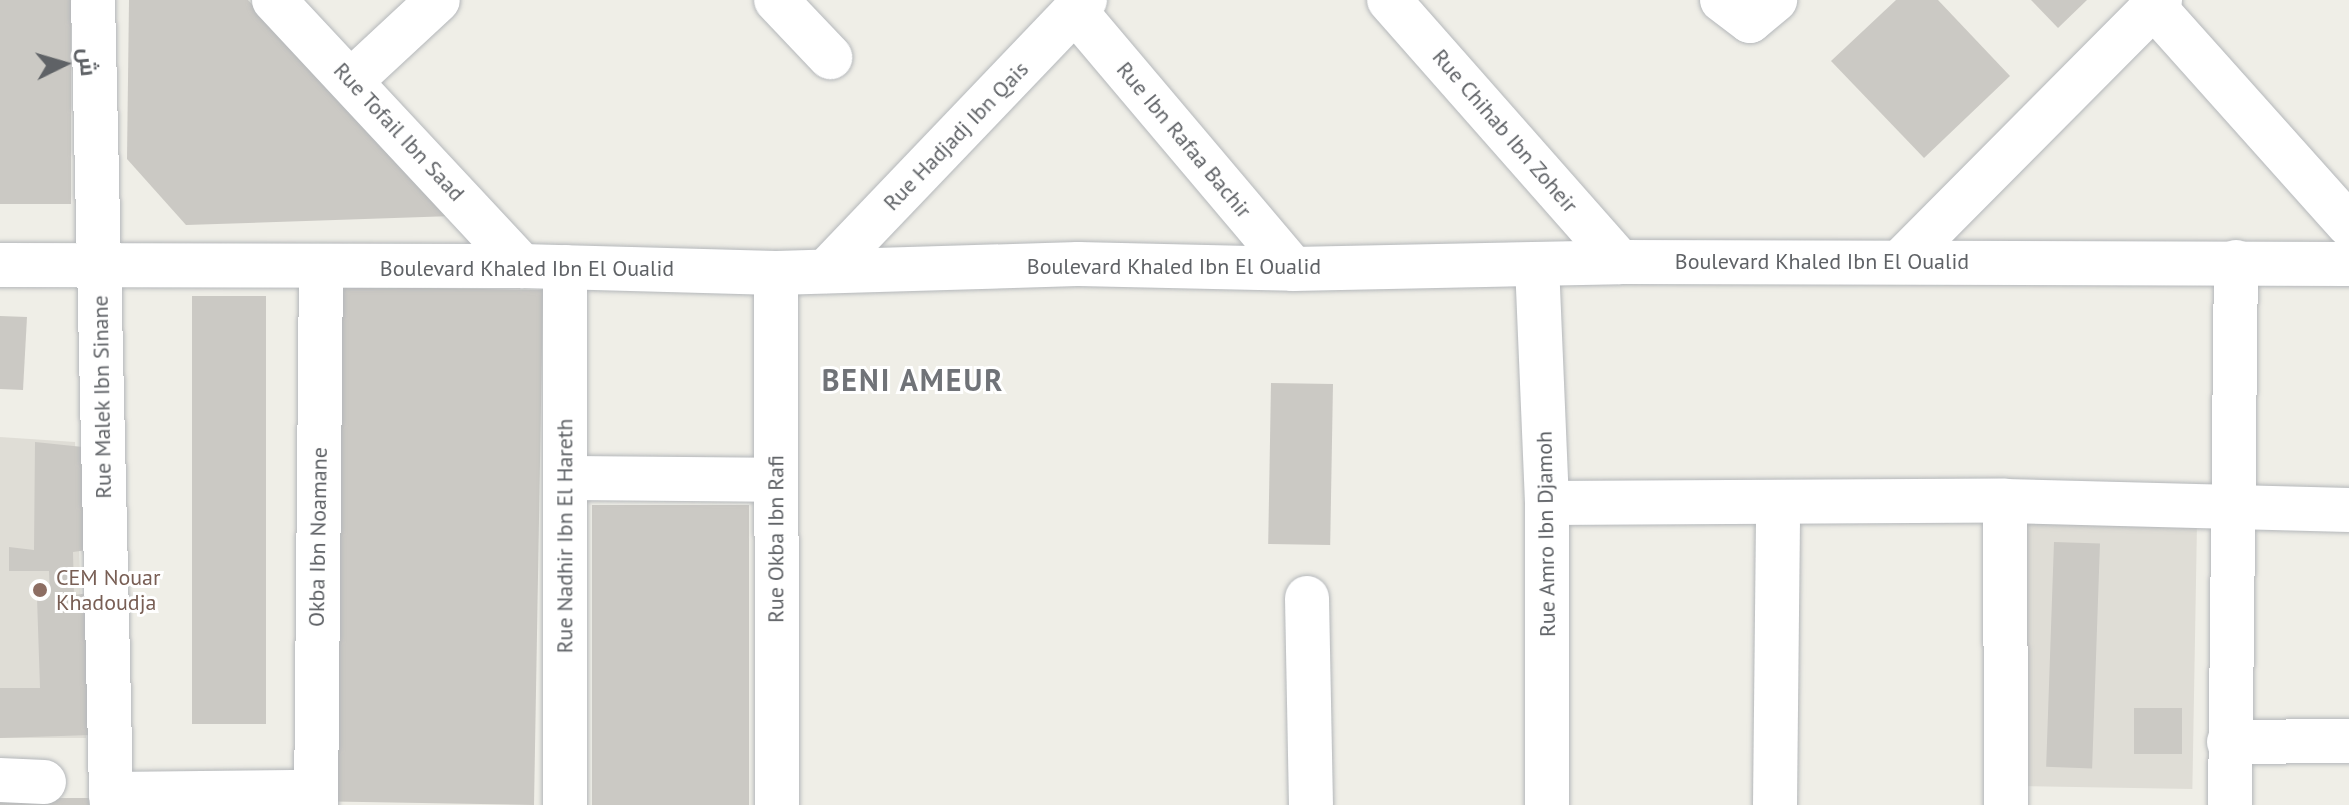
<!DOCTYPE html>
<meta charset="utf-8">
<style>
body{margin:0}
#map{position:relative;width:2349px;height:805px;overflow:hidden;background:#efeee7;font-family:"PT Sans",Cairo,sans-serif}
div>[style]{position:absolute}
.education>*{inset:0;background:#dfddd6;transform-origin:0 0}
.building>*{inset:0;background:#cbc9c4;transform-origin:0 0}
.roads{filter:drop-shadow(0 0 2px #b4b7ba) drop-shadow(0 0 2px #b4b7ba)}
.minor>*{height:44px;margin:-22px;padding:0 22px;transform-origin:22px;border-radius:22px;background:#fff}
.dots>*{width:22px;height:22px;translate:-50% -50%;box-sizing:border-box;border:4px solid #fff;border-radius:50%}
span{translate:-50% -50%;white-space:nowrap;text-align:center;line-height:1.15;-webkit-text-stroke:6px #fff;paint-order:stroke}
.street-label{font-size:22px;color:#5f6266}
.education-label{font-size:22px;color:#785e54}
.left{translate:0 -50%;text-align:left}
.district-label{font-size:30px;color:#707378;font-weight:700;letter-spacing:2px}
.north{position:absolute;left:24px;top:24px;width:80px;height:80px;-webkit-text-stroke:6px #fff;paint-order:stroke;rotate:85deg;font-size:22px;font-weight:700;line-height:32px;text-align:center;color:#5f6266}
.north::after{content:'';display:block;margin:auto;width:28px;height:36px;background:#5f6266;clip-path:polygon(50% 0,100% 100%,50% 72%,0 100%)}
</style>
<div id="map">
<div class="education">
<div style="clip-path:polygon(0 437px,75px 442px,86px 738px,0 738px)"></div>
<div style="left:2027px;top:522px;width:170px;height:264px;rotate:1deg"></div>
</div>
<div class="building">
<div style="left:0;top:0;width:71px;height:204px"></div>
<div style="clip-path:polygon(129px 0,248px 0,453px 216px,186px 225px,127px 159px)"></div>
<div style="clip-path:polygon(1896px 0,1938px 0,2010px 76px,1924px 158px,1831px 61px)"></div>
<div style="clip-path:polygon(2031px 0,2087px 0,2058px 28px)"></div>
<div style="left:543px;top:290px;width:515px;height:215px;rotate:91deg"></div>
<div style="left:266px;top:296px;width:428px;height:74px;rotate:90deg"></div>
<div style="clip-path:polygon(0 316px,27px 317px,23px 390px,0 389px)"></div>
<div style="left:1271px;top:383px;width:62px;height:161px;rotate:1deg"></div>
<div style="clip-path:polygon(35px 442px,83px 447px,87px 550px,73px 552px,74px 595px,89px 593px,91px 735px,0 738px,0 688px,40px 688px,37px 598px,50px 596px,49px 571px,9px 571px,9px 547px,34px 550px)"></div>
<div style="left:592px;top:505px;width:157px;height:300px"></div>
<div style="left:2054px;top:542px;width:46px;height:225px;rotate:2deg"></div>
<div style="left:2182px;top:708px;width:46px;height:48px;rotate:90deg"></div>
<div style="left:0;top:798px;width:95px;height:7px"></div>
</div>
<div class="roads">
<div class="minor">
<div style="left:93px;top:0;width:794px;rotate:88.7deg"></div>
<div style="left:274px;top:0;width:364px;rotate:47deg"></div>
<div style="left:776px;top:0;width:79px;rotate:46.5deg"></div>
<div style="left:1389px;top:0;width:349px;rotate:48.6deg"></div>
<div style="left:1722px;top:0;width:35px;rotate:37deg"></div>
<div style="left:1750px;top:21px;width:33px;rotate:-40deg"></div>
<div style="left:2154px;top:7px;width:292px;rotate:48.2deg"></div>
<div style="left:1076px;top:12px;width:336px;rotate:49.8deg"></div>
<div style="left:352px;top:80px;width:117px;rotate:-42.9deg"></div>
<div style="left:1900px;top:262px;width:369px;rotate:-45.2deg"></div>
<div style="left:1537px;top:264px;width:239px;rotate:87.6deg"></div>
<div style="left:1547px;top:503px;width:302px;rotate:90deg"></div>
<div style="left:0;top:265px;width:522px;rotate:0.11deg"></div>
<div style="left:522px;top:266px;width:254px;rotate:1.6deg"></div>
<div style="left:776px;top:273px;width:302px;rotate:-1.7deg"></div>
<div style="left:1078px;top:264px;width:215px;rotate:1.3deg"></div>
<div style="left:1293px;top:269px;width:327px;rotate:-1.2deg"></div>
<div style="left:1620px;top:262px;width:729px;rotate:0.16deg"></div>
<div style="left:565px;top:267px;width:538px;rotate:90deg"></div>
<div style="left:826px;top:271px;width:375px;rotate:-46.3deg"></div>
<div style="left:776px;top:273px;width:532px;rotate:89.89deg"></div>
<div style="left:566px;top:478px;width:210px;rotate:0.5deg"></div>
<div style="left:2005px;top:501px;width:304px;rotate:89.8deg"></div>
<div style="left:1547px;top:503px;width:458px;rotate:-0.3deg"></div>
<div style="left:2005px;top:501px;width:344px;rotate:1.5deg"></div>
<div style="left:1307px;top:598px;width:207px;rotate:88.9deg"></div>
<div style="left:2229px;top:742px;width:120px;rotate:-0.5deg"></div>
<div style="left:0;top:780px;width:44px;rotate:2.6deg"></div>
<div style="left:112px;top:805px;width:11px;rotate:-95deg"></div>
<div style="left:111px;top:794px;width:204px;rotate:-0.6deg"></div>
<div style="left:316px;top:805px;width:537px;rotate:-89.47deg"></div>
<div style="left:1775px;top:805px;width:301px;rotate:-89.4deg"></div>
<div style="left:2230px;top:805px;width:543px;rotate:-89.37deg"></div>
</div>
</div>
<div class="dots">
<div style="left:40px;top:590px;background:#8d6e63"></div>
</div>
<div class="street-label">
<span style="left:1505px;top:131px;rotate:49deg">Rue Chihab Ibn Zoheir</span>
<span style="left:399px;top:132px;rotate:47deg">Rue Tofail Ibn Saad</span>
<span style="left:956px;top:136px;rotate:-46deg">Rue Hadjadj Ibn Qais</span>
<span style="left:1184px;top:140px;rotate:50deg">Rue Ibn Rafaa Bachir</span>
<span style="left:1822px;top:262px">Boulevard Khaled Ibn El Oualid</span>
<span style="left:1174px;top:267px">Boulevard Khaled Ibn El Oualid</span>
<span style="left:527px;top:269px">Boulevard Khaled Ibn El Oualid</span>
<span style="left:102px;top:397px;rotate:-91deg">Rue Malek Ibn Sinane</span>
<span style="left:1546px;top:534px;rotate:-91deg">Rue Amro Ibn Djamoh</span>
<span style="left:565px;top:536px;rotate:-90deg">Rue Nadhir Ibn El Hareth</span>
<span style="left:318px;top:537px;rotate:-89deg">Okba Ibn Noamane</span>
<span style="left:776px;top:539px;rotate:-90deg">Rue Okba Ibn Rafi</span>
</div>
<div class="education-label">
<span class="left" style="left:56px;top:590px">CEM Nouar<br>Khadoudja</span>
</div>
<div class="district-label">
<span style="left:913px;top:380px">BENI AMEUR</span>
</div>
<div class="north">ش</div>
</div>
